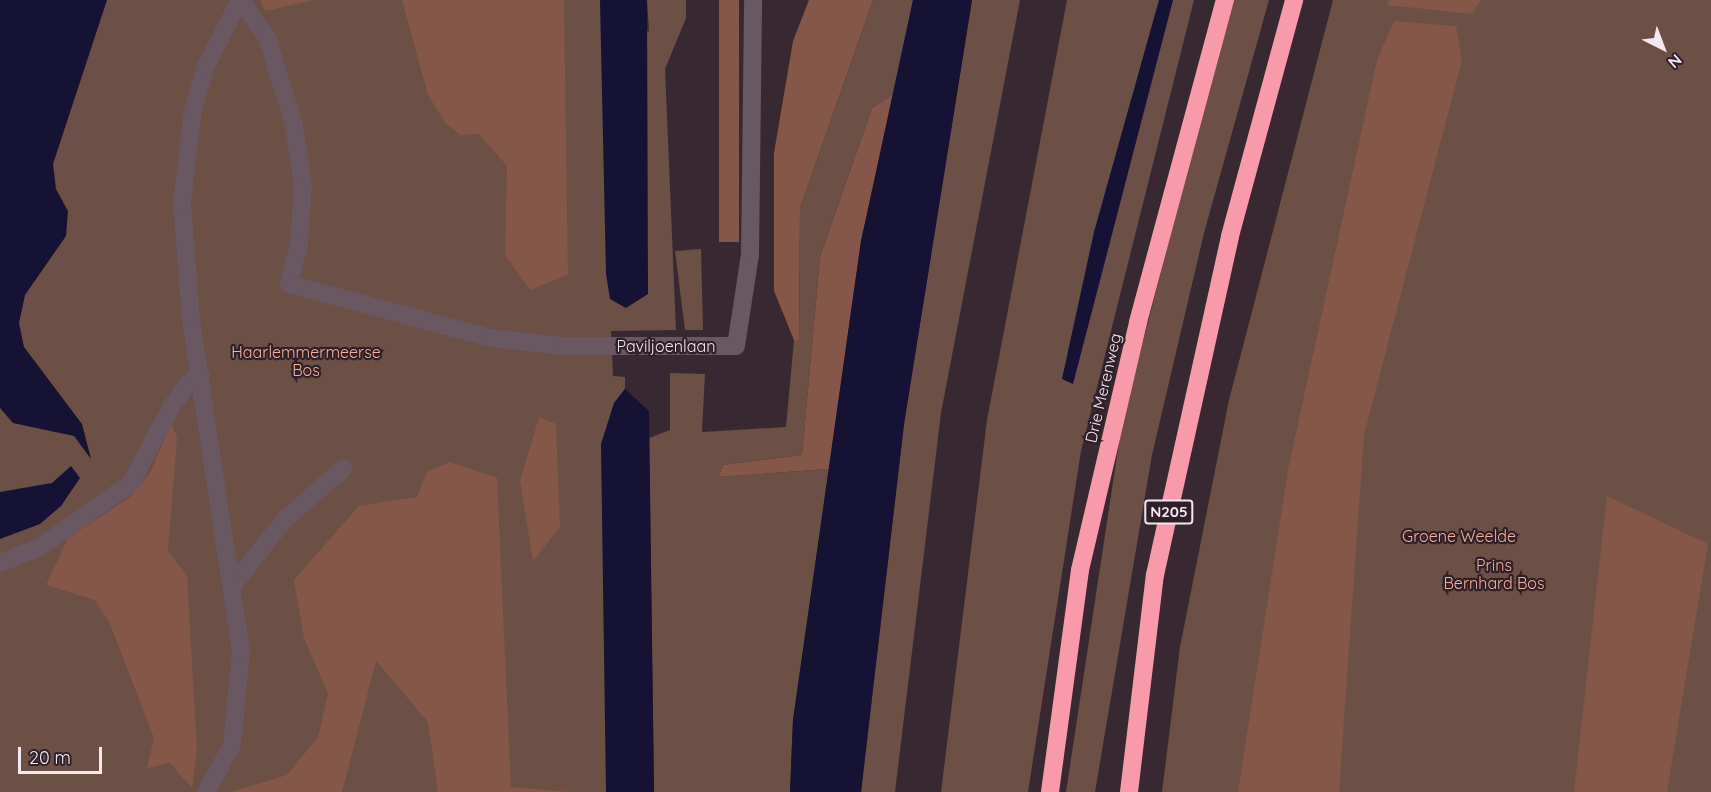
<!DOCTYPE html>
<style>
body{margin:0}
#map{position:relative;width:1711px;height:792px;overflow:hidden;background:#382832;font-family:Quicksand,sans-serif}
div>[style]{position:absolute}
.green>*{inset:0;background:#6c4f45}
.forest>*{inset:0;background:#845749;transform-origin:0 0}
.water>*{inset:0;background:#151234}
.minor>*{height:18px;margin:-9px;padding:0 9px;transform-origin:9px;border-radius:9px;background:#695762}
.highway>*{height:18px;margin:-9px;padding:0 9px;transform-origin:9px;border-radius:9px;background:#f89aa9}
span{translate:-50% -50%;white-space:nowrap;text-align:center;line-height:1.15;-webkit-text-stroke:4.5px #2e1f29;paint-order:stroke}
.shield-label span{padding:2px 4px;background:#2e1f29;border:2px solid;border-radius:4px;-webkit-text-stroke-width:0}
.shield-label{font-size:15px;color:#f3e8ef;font-weight:700}
.street-label{font-size:16px;color:#f3e8ef}
.park-label{font-size:16px;color:#faaf98}
.north{position:absolute;left:1633px;top:18px;width:60px;height:60px;-webkit-text-stroke:4px #2e1f29;paint-order:stroke;rotate:138deg;font-size:16px;font-weight:700;line-height:24px;text-align:center;color:#f3e8ef}
.north::after{content:'';display:block;margin:auto;width:21px;height:27px;background:#f3e8ef;clip-path:polygon(50% 0,100% 100%,50% 72%,0 100%)}
.scale{position:absolute;left:18px;top:747px;width:84px;height:27px;box-sizing:border-box;border:3px solid #f3e8ef;border-top:0;padding-left:8px;font-size:18px;line-height:21px;white-space:nowrap;color:#f3e8ef;-webkit-text-stroke:4px #2e1f29;paint-order:stroke}
</style>
<div id="map">
<div class="green">
<div style="clip-path:polygon(0 0,601px 0,649px 32px,647px 0,686px 0,686px 18px,665px 69px,676px 330px,611px 331px,613px 376px,625px 377px,625px 389px,614px 403px,606px 792px,0 792px)"></div>
<div style="clip-path:polygon(873px 0,913px 0,895px 93px,872px 108px,820px 257px,802px 455px,723px 465px,718px 477px,829px 469px,793px 720px,790px 792px,654px 792px,649px 438px,670px 430px,670px 373px,705px 374px,702px 432px,786px 427px,794px 340px,799px 340px,800px 208px)"></div>
<div style="clip-path:polygon(972px 0,1020px 0,941px 413px,895px 792px,861px 792px,904px 424px)"></div>
<div style="clip-path:polygon(1067px 0,1194px 0,1081px 451px,1028px 792px,941px 792px,987px 420px)"></div>
<div style="clip-path:polygon(1231px 0,1269px 0,1204px 233px,1152px 455px,1095px 792px,1066px 792px,1122px 423px)"></div>
<div style="clip-path:polygon(1333px 0,1711px 0,1711px 792px,1162px 792px,1180px 647px,1229px 400px)"></div>
<div style="clip-path:polygon(701px 249px,703px 330px,685px 330px,675px 251px)"></div>
</div>
<div class="forest">
<div style="clip-path:polygon(260px 0,314px 0,265px 11px)"></div>
<div style="clip-path:polygon(402px 0,564px 0,568px 275px,530px 290px,505px 255px,507px 166px,479px 134px,460px 135px,445px 122px,428px 95px)"></div>
<div style="left:719px;top:0;width:20px;height:242px"></div>
<div style="clip-path:polygon(809px 0,873px 0,800px 208px,799px 340px,794px 340px,774px 291px,774px 153px,793px 41px)"></div>
<div style="clip-path:polygon(1389px 0,1481px 0,1472px 14px,1387px 5px)"></div>
<div style="clip-path:polygon(1394px 21px,1456px 26px,1462px 60px,1364px 435px,1339px 792px,1238px 792px,1288px 470px,1377px 60px)"></div>
<div style="clip-path:polygon(895px 93px,861px 241px,829px 469px,718px 477px,723px 465px,802px 455px,820px 257px,872px 108px)"></div>
<div style="clip-path:polygon(539px 417px,556px 424px,560px 527px,533px 561px,520px 481px)"></div>
<div style="clip-path:polygon(171px 424px,177px 437px,168px 551px,187px 576px,197px 751px,192px 788px,170px 763px,147px 768px,154px 738px,110px 624px,95px 600px,46px 585px,68px 538px,130px 497px,150px 473px)"></div>
<div style="clip-path:polygon(450px 462px,497px 478px,511px 787px,569px 792px,438px 792px,428px 722px,376px 661px,342px 792px,231px 792px,287px 775px,318px 737px,328px 694px,304px 638px,294px 580px,359px 506px,417px 497px,427px 472px)"></div>
<div style="clip-path:polygon(1607px 496px,1708px 544px,1667px 792px,1574px 792px)"></div>
</div>
<div class="water">
<div style="clip-path:polygon(0 0,107px 0,53px 164px,56px 189px,68px 211px,66px 236px,25px 295px,19px 323px,24px 347px,82px 424px,91px 459px,74px 436px,13px 423px,0 408px)"></div>
<div style="clip-path:polygon(600px 0,647px 0,648px 294px,626px 308px,610px 299px,606px 274px)"></div>
<div style="clip-path:polygon(913px 0,972px 0,904px 424px,861px 792px,790px 792px,793px 720px,861px 241px)"></div>
<div style="clip-path:polygon(1159px 0,1173px 0,1073px 384px,1062px 379px,1094px 232px)"></div>
<div style="clip-path:polygon(625px 389px,649px 411px,654px 792px,606px 792px,601px 444px,614px 403px)"></div>
<div style="clip-path:polygon(71px 466px,80px 478px,61px 506px,40px 524px,0 539px,0 492px,52px 483px)"></div>
</div>
<div class="minor">
<div style="left:240px;top:0;width:46px;rotate:53.9deg"></div>
<div style="left:267px;top:37px;width:92px;rotate:72.9deg"></div>
<div style="left:294px;top:125px;width:61px;rotate:81.5deg"></div>
<div style="left:303px;top:185px;width:59px;rotate:93.9deg"></div>
<div style="left:299px;top:244px;width:41px;rotate:104deg"></div>
<div style="left:289px;top:284px;width:208px;rotate:15deg"></div>
<div style="left:490px;top:338px;width:73px;rotate:6.3deg"></div>
<div style="left:563px;top:346px;width:173px"></div>
<div style="left:736px;top:346px;width:92px;rotate:-81.3deg"></div>
<div style="left:750px;top:255px;width:255px;rotate:-89.3deg"></div>
<div style="left:0;top:563px;width:43px;rotate:-21.8deg"></div>
<div style="left:40px;top:547px;width:111px;rotate:-35.1deg"></div>
<div style="left:131px;top:483px;width:84px;rotate:-62.2deg"></div>
<div style="left:170px;top:409px;width:30px;rotate:-56deg"></div>
<div style="left:187px;top:384px;width:17px;rotate:-33deg"></div>
<div style="left:234px;top:584px;width:83px;rotate:-51.9deg"></div>
<div style="left:285px;top:519px;width:77px;rotate:-40.8deg"></div>
<div style="left:206px;top:792px;width:54px;rotate:-61deg"></div>
<div style="left:232px;top:745px;width:94px;rotate:-84.5deg"></div>
<div style="left:241px;top:651px;width:336px;rotate:-98.6deg"></div>
<div style="left:191px;top:319px;width:116px;rotate:-94.4deg"></div>
<div style="left:182px;top:203px;width:94px;rotate:-83.3deg"></div>
<div style="left:193px;top:110px;width:46px;rotate:-73.5deg"></div>
<div style="left:206px;top:66px;width:74px;rotate:-62.7deg"></div>
</div>
<div class="highway">
<div style="left:1050px;top:792px;width:224px;rotate:-82.3deg"></div>
<div style="left:1080px;top:570px;width:255px;rotate:-76.8deg"></div>
<div style="left:1138px;top:322px;width:334px;rotate:-74.9deg"></div>
<div style="left:1129px;top:792px;width:219px;rotate:-83.2deg"></div>
<div style="left:1155px;top:575px;width:347px;rotate:-77.5deg"></div>
<div style="left:1230px;top:236px;width:245px;rotate:-74.8deg"></div>
</div>
<div class="shield-label">
<span style="left:1169px;top:512px">N205</span>
</div>
<div class="street-label">
<span style="left:666px;top:346px">Paviljoenlaan</span>
<span style="left:1103px;top:388px;rotate:-77deg">Drie Merenweg</span>
</div>
<div class="park-label">
<span style="left:306px;top:361px">Haarlemmermeerse<br>Bos</span>
<span style="left:1459px;top:536px">Groene Weelde</span>
<span style="left:1494px;top:574px">Prins<br>Bernhard Bos</span>
</div>
<div class="north">N</div>
<div class="scale">20 m</div>
</div>
